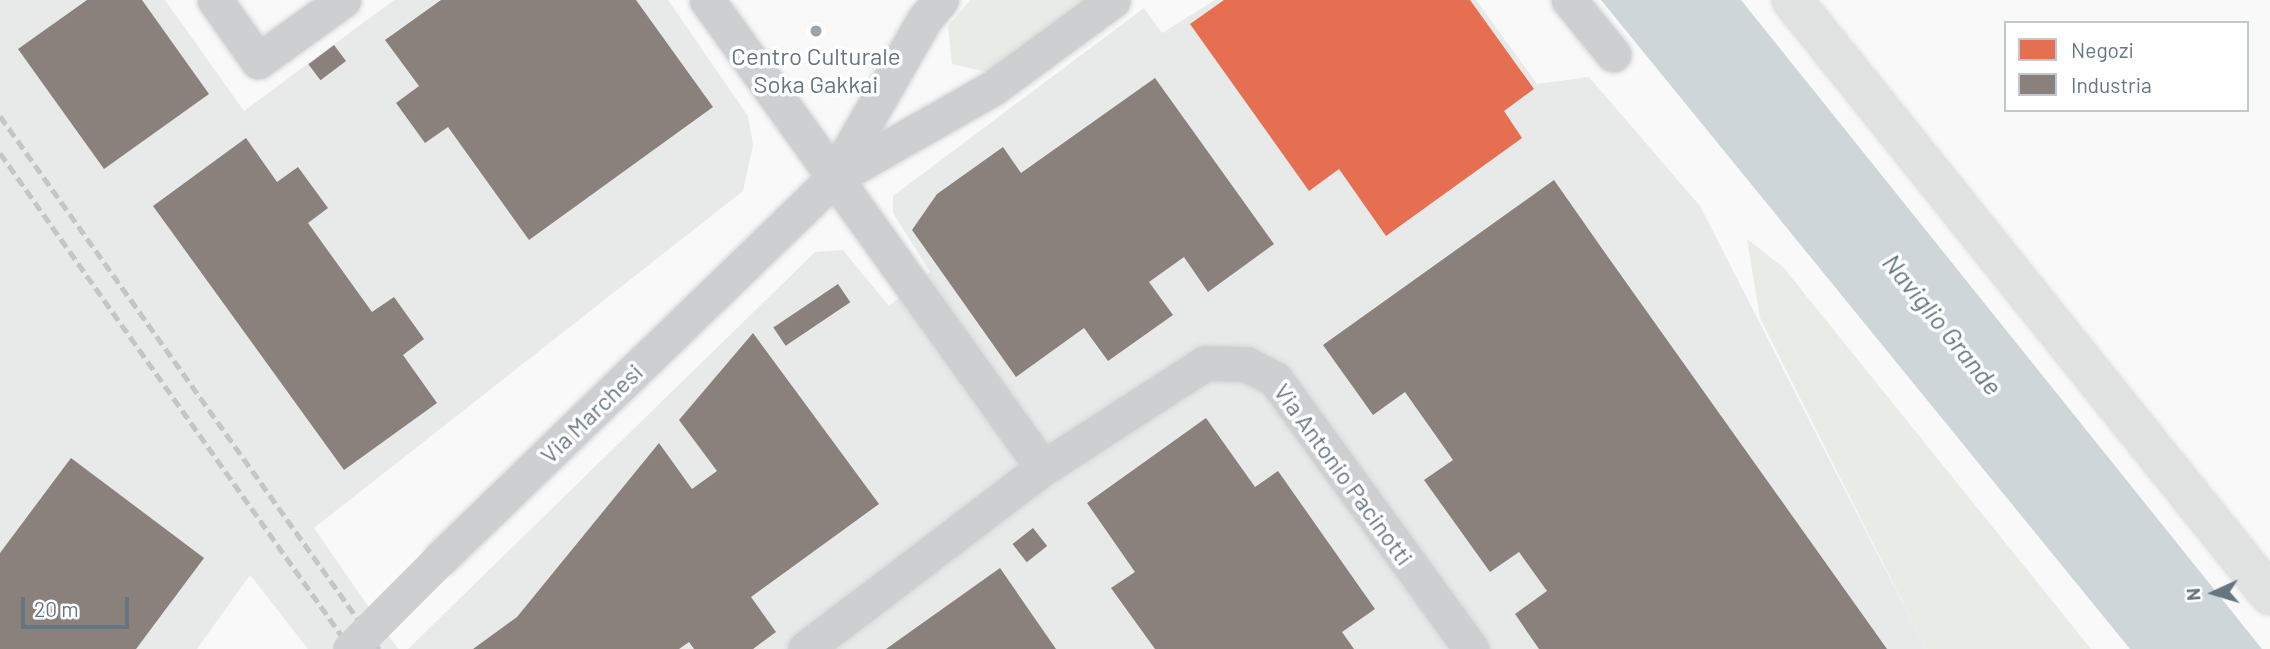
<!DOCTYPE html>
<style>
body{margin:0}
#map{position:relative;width:2270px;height:649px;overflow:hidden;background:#f9f9f9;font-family:Barlow,sans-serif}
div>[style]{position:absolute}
.built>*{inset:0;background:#e8e9e9}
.green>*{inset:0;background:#e8ebe6}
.water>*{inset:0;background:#ced6d9}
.shops>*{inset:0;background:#e76f51}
.industry>*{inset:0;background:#8a817c;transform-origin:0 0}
.roads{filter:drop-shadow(0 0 2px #d5d6d7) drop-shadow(0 0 2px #d5d6d7)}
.minor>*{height:35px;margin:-17.5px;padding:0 17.5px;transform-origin:17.5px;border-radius:17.5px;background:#cecfd0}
.secondary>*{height:38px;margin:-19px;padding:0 19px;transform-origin:19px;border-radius:19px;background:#e1e2e2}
.rail>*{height:5px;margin-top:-2.5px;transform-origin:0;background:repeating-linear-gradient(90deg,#c3c5c6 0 10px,transparent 0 15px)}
.minor-bridge>*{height:35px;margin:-17.5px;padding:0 17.5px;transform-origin:17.5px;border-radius:17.5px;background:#cecfd0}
.dots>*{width:19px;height:19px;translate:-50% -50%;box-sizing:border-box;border:4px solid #fff;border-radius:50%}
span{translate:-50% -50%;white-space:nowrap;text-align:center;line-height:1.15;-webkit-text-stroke:7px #fff;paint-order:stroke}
.poi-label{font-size:24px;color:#657683}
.street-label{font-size:24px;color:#657683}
.water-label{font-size:26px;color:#60757c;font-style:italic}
.legend{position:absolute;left:2004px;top:21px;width:245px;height:91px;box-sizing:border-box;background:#fff;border:2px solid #c1c8cd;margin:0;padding:9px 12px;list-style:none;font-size:21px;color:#657683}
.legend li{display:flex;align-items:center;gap:14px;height:35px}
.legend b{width:35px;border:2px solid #c1c8cd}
.north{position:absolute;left:2179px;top:558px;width:70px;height:70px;-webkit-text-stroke:5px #fff;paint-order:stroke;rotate:266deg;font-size:19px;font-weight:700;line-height:28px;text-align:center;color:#657683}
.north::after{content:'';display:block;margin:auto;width:24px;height:32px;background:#657683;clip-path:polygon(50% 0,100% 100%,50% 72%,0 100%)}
.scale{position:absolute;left:21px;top:597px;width:108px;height:32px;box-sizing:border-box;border:4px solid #657683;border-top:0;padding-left:9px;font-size:21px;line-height:24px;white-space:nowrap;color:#657683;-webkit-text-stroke:5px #fff;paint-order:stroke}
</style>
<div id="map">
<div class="built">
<div style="clip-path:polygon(0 0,165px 0,244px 111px,394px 0,668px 0,748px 116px,753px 145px,743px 191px,314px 528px,398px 649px,308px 649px,250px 575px,197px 649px,0 649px)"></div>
<div style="clip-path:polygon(1215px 0,1476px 0,1537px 84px,1589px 77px,1700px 206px,1926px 649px,408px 649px,815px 252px,843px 250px,889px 306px,930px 272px,893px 213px,893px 196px,1144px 8px,1162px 33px)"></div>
</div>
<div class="green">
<div style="clip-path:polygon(970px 0,1089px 0,987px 72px,952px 64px,948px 26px)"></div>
<div style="clip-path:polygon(1747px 239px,1783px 267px,2091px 649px,1926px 649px,1760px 318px)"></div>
</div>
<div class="water">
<div style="clip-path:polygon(1601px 0,1741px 0,2262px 649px,2130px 649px)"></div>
</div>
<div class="shops">
<div style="clip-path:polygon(1224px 0,1470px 0,1534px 89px,1504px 111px,1522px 138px,1386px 236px,1339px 169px,1309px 191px,1190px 24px)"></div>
</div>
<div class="industry">
<div style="clip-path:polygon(87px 0,142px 0,209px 94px,104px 169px,18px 49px)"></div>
<div style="clip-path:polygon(441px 0,636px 0,713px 107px,529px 240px,448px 127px,425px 143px,396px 103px,419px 86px,385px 40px)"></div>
<div style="left:334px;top:45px;width:20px;height:32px;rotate:53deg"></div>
<div style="clip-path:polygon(1155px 78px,1274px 244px,1208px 292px,1184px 257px,1149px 282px,1173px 315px,1108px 361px,1084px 328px,1016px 377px,912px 230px,937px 194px,1003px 147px,1021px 173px)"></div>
<div style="clip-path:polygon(246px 138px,277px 182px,298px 167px,328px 208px,308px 223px,372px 312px,394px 297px,424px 339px,403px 355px,437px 403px,344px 470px,153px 206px)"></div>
<div style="clip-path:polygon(1554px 180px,1603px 250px,1887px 649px,1539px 649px,1515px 614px,1547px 591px,1519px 552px,1490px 572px,1424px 480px,1453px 460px,1405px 392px,1373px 415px,1323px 345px)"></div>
<div style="left:838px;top:284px;width:22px;height:78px;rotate:56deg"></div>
<div style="clip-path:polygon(753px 333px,879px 504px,751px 597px,776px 632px,753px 649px,694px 649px,689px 642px,679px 649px,473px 649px,517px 617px,659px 443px,692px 489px,717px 471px,679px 420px)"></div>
<div style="clip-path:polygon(1206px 418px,1255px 487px,1278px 471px,1375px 609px,1342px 632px,1354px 649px,1155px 649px,1111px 588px,1135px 572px,1087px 503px)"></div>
<div style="clip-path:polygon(71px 458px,204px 558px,136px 649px,0 649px,0 553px)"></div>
<div style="left:1033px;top:528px;width:23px;height:26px;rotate:52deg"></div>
<div style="clip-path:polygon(1000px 568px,1056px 649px,886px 649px)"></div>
</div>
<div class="roads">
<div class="minor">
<div style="left:215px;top:0;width:75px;rotate:54.8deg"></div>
<div style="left:258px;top:61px;width:105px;rotate:-35.7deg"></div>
<div style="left:707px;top:0;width:576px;rotate:54.32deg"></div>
<div style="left:1569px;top:0;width:70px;rotate:50.8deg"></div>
<div style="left:833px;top:179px;width:183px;rotate:-60.2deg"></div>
<div style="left:924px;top:20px;width:26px;rotate:-50deg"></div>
<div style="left:442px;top:557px;width:544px;rotate:-44.03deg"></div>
<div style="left:833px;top:179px;width:185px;rotate:-29.7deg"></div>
<div style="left:994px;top:87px;width:147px;rotate:-36.2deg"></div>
<div style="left:805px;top:649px;width:299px;rotate:-37.3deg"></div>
<div style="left:1043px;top:468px;width:193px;rotate:-32.9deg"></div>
<div style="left:1205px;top:363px;width:41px;rotate:1.4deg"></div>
<div style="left:1246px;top:364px;width:33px;rotate:27deg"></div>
<div style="left:1275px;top:379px;width:334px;rotate:54deg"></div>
</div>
<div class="secondary">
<div style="left:1792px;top:0;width:763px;rotate:51.22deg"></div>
</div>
</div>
<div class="rail">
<div style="left:0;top:116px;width:654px;rotate:54.58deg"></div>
<div style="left:0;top:153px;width:608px;rotate:54.71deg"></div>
</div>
<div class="minor-bridge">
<div style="left:350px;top:649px;width:130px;rotate:-45deg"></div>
</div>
<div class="dots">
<div style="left:816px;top:31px;background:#99a4ac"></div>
</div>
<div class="poi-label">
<span style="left:816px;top:70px">Centro Culturale<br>Soka Gakkai</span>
</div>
<div class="street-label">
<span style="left:591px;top:413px;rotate:-44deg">Via Marchesi</span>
<span style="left:1344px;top:474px;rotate:54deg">Via Antonio Pacinotti</span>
</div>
<div class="water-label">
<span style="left:1943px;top:324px;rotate:51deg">Naviglio Grande</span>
</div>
<ul class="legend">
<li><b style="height:19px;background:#e76f51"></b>Negozi</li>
<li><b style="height:19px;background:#8a817c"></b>Industria</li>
</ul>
<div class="north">N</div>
<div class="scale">20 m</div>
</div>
